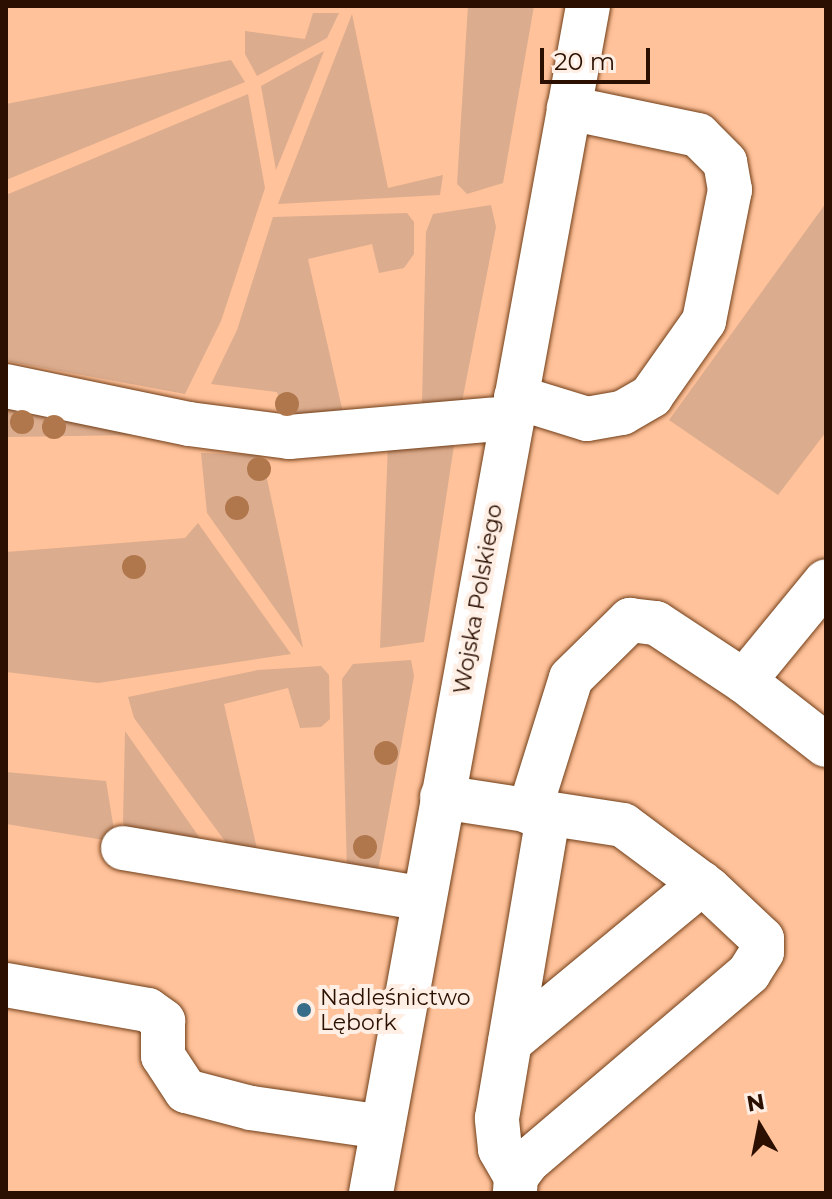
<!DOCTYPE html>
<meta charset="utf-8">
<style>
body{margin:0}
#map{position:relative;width:832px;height:1199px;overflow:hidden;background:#ffc29a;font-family:Montserrat,sans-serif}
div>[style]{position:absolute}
.green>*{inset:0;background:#dbac8e}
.roads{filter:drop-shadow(0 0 2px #713e18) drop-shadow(0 0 2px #713e18)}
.minor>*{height:44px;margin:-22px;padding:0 22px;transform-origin:22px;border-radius:22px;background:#fff}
.trees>*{width:24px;height:24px;margin:-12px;border-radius:50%;background:#b1774c}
.dots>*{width:22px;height:22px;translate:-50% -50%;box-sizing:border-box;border:4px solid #feeee4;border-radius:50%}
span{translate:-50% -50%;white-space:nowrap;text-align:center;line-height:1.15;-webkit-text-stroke:8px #feeee4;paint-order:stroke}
.street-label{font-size:22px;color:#2b0f00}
.poi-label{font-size:22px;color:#2b0f00}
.left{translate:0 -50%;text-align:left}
.frame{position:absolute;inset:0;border:8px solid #2b0f00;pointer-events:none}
.north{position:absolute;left:720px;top:1087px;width:80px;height:80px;-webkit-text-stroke:6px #feeee4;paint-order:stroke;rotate:350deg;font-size:22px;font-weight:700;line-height:32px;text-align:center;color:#2b0f00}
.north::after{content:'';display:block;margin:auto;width:28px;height:36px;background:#2b0f00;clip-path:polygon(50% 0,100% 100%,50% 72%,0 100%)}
.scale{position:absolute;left:540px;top:48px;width:110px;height:36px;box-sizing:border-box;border:4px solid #2b0f00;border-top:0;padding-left:10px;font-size:24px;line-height:28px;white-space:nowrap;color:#2b0f00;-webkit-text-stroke:6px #feeee4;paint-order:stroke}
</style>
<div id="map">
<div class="green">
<div style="clip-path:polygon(468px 6px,534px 6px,503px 183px,467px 194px,457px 184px)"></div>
<div style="clip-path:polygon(313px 13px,339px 13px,327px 38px,257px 76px,245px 54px,245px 31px,305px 39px)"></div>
<div style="clip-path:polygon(352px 14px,388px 188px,443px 175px,440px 195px,278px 204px)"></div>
<div style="clip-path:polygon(324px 51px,315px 74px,276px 170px,261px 86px)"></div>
<div style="clip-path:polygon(231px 60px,245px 82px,6px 180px,6px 104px)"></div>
<div style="clip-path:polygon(248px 94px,265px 188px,221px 321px,185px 394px,6px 361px,6px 195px)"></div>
<div style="clip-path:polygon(826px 203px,826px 432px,778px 495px,669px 420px)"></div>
<div style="clip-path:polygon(491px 205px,496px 227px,461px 407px,429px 410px,422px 402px,426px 232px,433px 214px)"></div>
<div style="clip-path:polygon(407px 213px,414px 222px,414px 254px,404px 268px,379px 273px,372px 244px,308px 259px,344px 417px,286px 426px,277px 392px,211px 384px,237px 330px,273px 217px)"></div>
<div style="clip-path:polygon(6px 408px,136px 435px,6px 437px)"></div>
<div style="clip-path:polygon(455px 439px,424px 642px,380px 648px,388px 444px)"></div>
<div style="clip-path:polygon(201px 453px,262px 455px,303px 648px,207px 513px)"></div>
<div style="clip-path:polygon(198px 523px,291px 654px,98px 683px,6px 672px,6px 552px,185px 538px)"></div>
<div style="clip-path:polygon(411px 660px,414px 676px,377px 876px,347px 872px,342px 679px,353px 664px)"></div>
<div style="clip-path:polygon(321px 666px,329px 675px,330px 719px,321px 727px,300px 728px,288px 688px,224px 704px,260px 862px,236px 856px,134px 718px,128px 697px,258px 670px)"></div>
<div style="clip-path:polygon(125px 731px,209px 851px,130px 840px,123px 822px)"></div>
<div style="clip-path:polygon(6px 772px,106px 781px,116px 842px,6px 824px)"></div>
</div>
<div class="roads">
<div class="minor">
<div style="left:6px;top:386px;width:187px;rotate:11.7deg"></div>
<div style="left:189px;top:424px;width:101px;rotate:7.4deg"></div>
<div style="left:289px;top:437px;width:224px;rotate:-4.9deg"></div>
<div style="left:516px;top:397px;width:74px;rotate:17.2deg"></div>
<div style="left:587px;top:419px;width:36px;rotate:-10deg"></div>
<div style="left:622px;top:413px;width:34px;rotate:-30deg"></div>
<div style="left:651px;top:396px;width:92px;rotate:-54.8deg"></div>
<div style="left:704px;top:321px;width:134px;rotate:-78.8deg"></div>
<div style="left:730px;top:190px;width:28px;rotate:-100deg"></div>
<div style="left:725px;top:162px;width:38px;rotate:-135deg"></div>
<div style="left:698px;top:135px;width:132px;rotate:-168.2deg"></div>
<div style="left:744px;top:681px;width:104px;rotate:38deg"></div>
<div style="left:442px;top:797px;width:183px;rotate:8.8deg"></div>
<div style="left:623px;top:825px;width:107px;rotate:36.7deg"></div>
<div style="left:709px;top:889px;width:73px;rotate:43.3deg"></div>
<div style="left:762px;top:939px;width:13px;rotate:90deg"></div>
<div style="left:762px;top:952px;width:25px;rotate:122deg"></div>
<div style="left:749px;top:973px;width:290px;rotate:139.6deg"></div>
<div style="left:528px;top:1161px;width:20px;rotate:127deg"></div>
<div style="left:516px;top:1177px;width:16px;rotate:94deg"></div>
<div style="left:529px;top:812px;width:140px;rotate:-72.6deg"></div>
<div style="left:571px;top:678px;width:83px;rotate:-44.5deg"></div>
<div style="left:630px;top:620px;width:26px;rotate:7deg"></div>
<div style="left:656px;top:623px;width:105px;rotate:33.4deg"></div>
<div style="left:744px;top:681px;width:129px;rotate:-50.6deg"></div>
<div style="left:123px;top:848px;width:305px;rotate:9.6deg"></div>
<div style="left:6px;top:985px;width:144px;rotate:10deg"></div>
<div style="left:148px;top:1010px;width:19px;rotate:36deg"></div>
<div style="left:163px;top:1021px;width:35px;rotate:90deg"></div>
<div style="left:163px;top:1056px;width:42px;rotate:56.7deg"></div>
<div style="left:186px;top:1091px;width:67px;rotate:14.7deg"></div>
<div style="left:251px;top:1108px;width:133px;rotate:8.2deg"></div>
<div style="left:510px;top:1042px;width:249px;rotate:-39.6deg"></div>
<div style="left:516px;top:1177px;width:32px;rotate:-120deg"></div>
<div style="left:500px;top:1149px;width:31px;rotate:-96deg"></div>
<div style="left:497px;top:1118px;width:306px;rotate:-80.4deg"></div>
<div style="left:371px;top:1193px;width:1207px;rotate:-79.64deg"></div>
</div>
</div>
<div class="trees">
<div style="left:287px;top:404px"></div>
<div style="left:22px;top:422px"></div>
<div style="left:54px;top:427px"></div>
<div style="left:259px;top:469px"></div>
<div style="left:237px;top:508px"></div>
<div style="left:134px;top:567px"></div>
<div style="left:386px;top:753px"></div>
<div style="left:365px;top:847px"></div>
</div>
<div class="dots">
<div style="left:304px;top:1010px;background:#376d89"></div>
</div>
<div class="street-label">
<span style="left:478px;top:599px;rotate:-80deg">Wojska Polskiego</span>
</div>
<div class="poi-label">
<span class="left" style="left:320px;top:1010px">Nadleśnictwo<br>Lębork</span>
</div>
<div class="frame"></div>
<div class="north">N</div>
<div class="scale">20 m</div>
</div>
